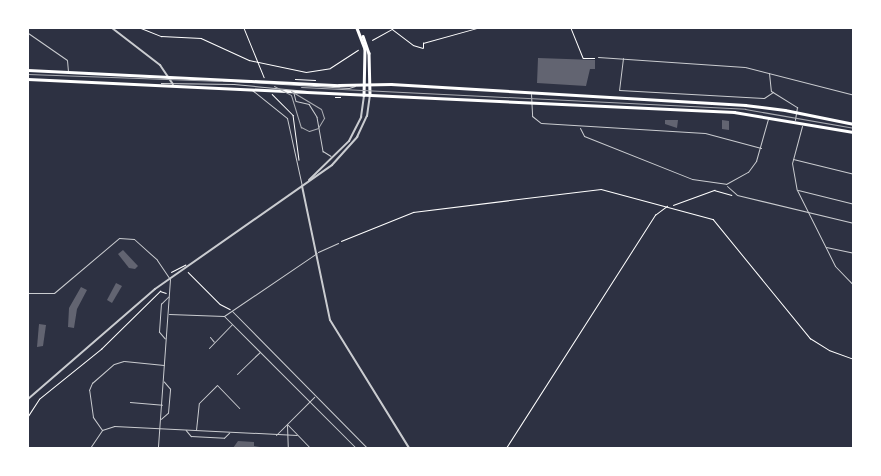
<!DOCTYPE html>
<style>
body{margin:0}
#map{position:relative;width:881px;height:476px;overflow:hidden;background:#2d3142;font-family:Helvetica,sans-serif}
div>[style]{position:absolute}
.building>*{inset:0;background:#626471}
.path>*{height:0.5px;margin:-0.25px;padding:0 0.25px;transform-origin:0.25px;border-radius:0.25px;background:#fff}
.service>*{height:0.5px;margin:-0.25px;padding:0 0.25px;transform-origin:0.25px;border-radius:0.25px;background:#caccd0}
.pedestrian>*{height:1px;margin:-0.5px;padding:0 0.5px;transform-origin:0.5px;border-radius:0.5px;background:#caccd0}
.minor>*{height:1px;margin:-0.5px;padding:0 0.5px;transform-origin:0.5px;border-radius:0.5px;background:#caccd0}
.tertiary>*{height:2px;margin:-1px;padding:0 1px;transform-origin:1px;border-radius:1px;background:#caccd0}
.primary>*{height:2.5px;margin:-1.25px;padding:0 1.25px;transform-origin:1.25px;border-radius:1.25px;background:#fff}
.tram>*{height:1px;margin:-0.5px;padding:0 0.5px;transform-origin:0.5px;border-radius:0.5px;background:#abadb3}
span{translate:-50% -50%;white-space:nowrap;text-align:center;line-height:1.15;-webkit-text-stroke:4px #fff;paint-order:stroke}
.frame{position:absolute;inset:0;border:29px solid #fff;pointer-events:none}
</style>
<div id="map">
<div class="building">
<div style="clip-path:polygon(538px 58px,595px 60px,595px 69px,590px 69px,586px 86px,537px 83px)"></div>
<div style="clip-path:polygon(665px 120px,678px 120px,677px 128px,665px 124px)"></div>
<div style="clip-path:polygon(722px 120px,729px 121px,729px 130px,722px 129px)"></div>
<div style="clip-path:polygon(123px 250px,138px 266px,135px 269px,129px 268px,118px 254px)"></div>
<div style="clip-path:polygon(116px 283px,122px 286px,112px 303px,107px 300px)"></div>
<div style="clip-path:polygon(81px 287px,87px 290px,77px 309px,74px 328px,68px 327px,69px 308px)"></div>
<div style="clip-path:polygon(39px 324px,46px 325px,43px 346px,37px 347px)"></div>
<div style="clip-path:polygon(238px 441px,254px 442px,254px 446px,266px 448px,233px 448px)"></div>
</div>
<div class="path">
<div style="left:141px;top:28px;width:22px;rotate:22deg"></div>
<div style="left:161px;top:36px;width:40px;rotate:2.9deg"></div>
<div style="left:201px;top:38px;width:53px;rotate:24.6deg"></div>
<div style="left:249px;top:60px;width:58px;rotate:11.9deg"></div>
<div style="left:306px;top:72px;width:24px;rotate:-9deg"></div>
<div style="left:330px;top:68px;width:33px;rotate:-33deg"></div>
<div style="left:244px;top:28px;width:53px;rotate:67.8deg"></div>
<div style="left:571px;top:28px;width:32px;rotate:68deg"></div>
<div style="left:583px;top:58px;width:12px"></div>
<div style="left:372px;top:40px;width:23px;rotate:-29deg"></div>
<div style="left:392px;top:29px;width:26px;rotate:37deg"></div>
<div style="left:413px;top:45px;width:10px;rotate:17deg"></div>
<div style="left:423px;top:48px;width:5px;rotate:-90deg"></div>
<div style="left:423px;top:43px;width:56px;rotate:-15.5deg"></div>
<div style="left:295px;top:79px;width:20px;rotate:3deg"></div>
<div style="left:272px;top:94px;width:30px;rotate:45deg"></div>
<div style="left:293px;top:115px;width:45px;rotate:82.4deg"></div>
<div style="left:335px;top:97px;width:6px"></div>
<div style="left:673px;top:205px;width:44px;rotate:-20.1deg"></div>
<div style="left:714px;top:190px;width:18px;rotate:16deg"></div>
<div style="left:341px;top:241px;width:78px;rotate:-21.9deg"></div>
<div style="left:413px;top:212px;width:189px;rotate:-7deg"></div>
<div style="left:601px;top:189px;width:116px;rotate:15deg"></div>
<div style="left:713px;top:219px;width:154px;rotate:50.8deg"></div>
<div style="left:810px;top:338px;width:22px;rotate:32deg"></div>
<div style="left:829px;top:350px;width:27px;rotate:20deg"></div>
<div style="left:171px;top:272px;width:16px;rotate:-27deg"></div>
<div style="left:188px;top:272px;width:45px;rotate:45deg"></div>
<div style="left:220px;top:304px;width:11px;rotate:27deg"></div>
<div style="left:28px;top:416px;width:20px;rotate:-57deg"></div>
<div style="left:39px;top:399px;width:80px;rotate:-38.9deg"></div>
<div style="left:101px;top:349px;width:83px;rotate:-44.5deg"></div>
<div style="left:160px;top:291px;width:6px;rotate:18deg"></div>
<div style="left:506px;top:448px;width:277px;rotate:-57.4deg"></div>
<div style="left:655px;top:215px;width:15px;rotate:-37deg"></div>
</div>
<div class="service">
<div style="left:216px;top:80px;width:133px;rotate:3.4deg"></div>
<div style="left:349px;top:88px;width:6px;rotate:-18deg"></div>
<div style="left:161px;top:83px;width:73px;rotate:0.8deg"></div>
<div style="left:234px;top:84px;width:73px;rotate:5.5deg"></div>
<div style="left:294px;top:93px;width:8px;rotate:76deg"></div>
<div style="left:296px;top:101px;width:13px;rotate:13deg"></div>
<div style="left:309px;top:104px;width:15px;rotate:58deg"></div>
<div style="left:317px;top:117px;width:35px;rotate:80deg"></div>
<div style="left:323px;top:151px;width:9px;rotate:32deg"></div>
<div style="left:165px;top:339px;width:9px;rotate:-131deg"></div>
<div style="left:159px;top:332px;width:28px;rotate:-86deg"></div>
<div style="left:161px;top:304px;width:10px;rotate:-45deg"></div>
<div style="left:130px;top:402px;width:32px;rotate:5deg"></div>
<div style="left:161px;top:419px;width:9px;rotate:-41deg"></div>
<div style="left:168px;top:413px;width:24px;rotate:-85deg"></div>
<div style="left:170px;top:389px;width:9px;rotate:-131deg"></div>
<div style="left:186px;top:430px;width:8px;rotate:50deg"></div>
<div style="left:191px;top:436px;width:33px;rotate:3deg"></div>
<div style="left:224px;top:438px;width:7px;rotate:-45deg"></div>
</div>
<div class="pedestrian">
<div style="left:318px;top:252px;width:22px;rotate:-24deg"></div>
</div>
<div class="minor">
<div style="left:28px;top:33px;width:47px;rotate:34.7deg"></div>
<div style="left:67px;top:60px;width:11px;rotate:85deg"></div>
<div style="left:598px;top:57px;width:147px;rotate:3.9deg"></div>
<div style="left:745px;top:67px;width:113px;rotate:14.4deg"></div>
<div style="left:623px;top:58px;width:32px;rotate:97deg"></div>
<div style="left:619px;top:90px;width:145px;rotate:3.2deg"></div>
<div style="left:764px;top:98px;width:11px;rotate:-34deg"></div>
<div style="left:769px;top:73px;width:18px;rotate:84deg"></div>
<div style="left:771px;top:91px;width:31px;rotate:32deg"></div>
<div style="left:797px;top:107px;width:13px;rotate:99deg"></div>
<div style="left:252px;top:90px;width:45px;rotate:38.7deg"></div>
<div style="left:287px;top:118px;width:70px;rotate:77.6deg"></div>
<div style="left:531px;top:94px;width:22px;rotate:87deg"></div>
<div style="left:532px;top:116px;width:11px;rotate:38deg"></div>
<div style="left:541px;top:123px;width:164px;rotate:3.5deg"></div>
<div style="left:705px;top:133px;width:58px;rotate:15deg"></div>
<div style="left:802px;top:126px;width:38px;rotate:105deg"></div>
<div style="left:792px;top:163px;width:27px;rotate:80deg"></div>
<div style="left:797px;top:190px;width:85px;rotate:63.4deg"></div>
<div style="left:835px;top:266px;width:28px;rotate:46deg"></div>
<div style="left:580px;top:128px;width:9px;rotate:63deg"></div>
<div style="left:584px;top:136px;width:116px;rotate:21.7deg"></div>
<div style="left:692px;top:179px;width:34px;rotate:8deg"></div>
<div style="left:726px;top:184px;width:25px;rotate:-29deg"></div>
<div style="left:748px;top:172px;width:14px;rotate:-54deg"></div>
<div style="left:756px;top:161px;width:44px;rotate:-74.1deg"></div>
<div style="left:793px;top:159px;width:63px;rotate:13.8deg"></div>
<div style="left:727px;top:186px;width:13px;rotate:42deg"></div>
<div style="left:737px;top:195px;width:120px;rotate:13.5deg"></div>
<div style="left:798px;top:190px;width:58px;rotate:14deg"></div>
<div style="left:826px;top:247px;width:29px;rotate:12deg"></div>
<div style="left:28px;top:293px;width:26px"></div>
<div style="left:54px;top:293px;width:85px;rotate:-40.2deg"></div>
<div style="left:119px;top:238px;width:15px;rotate:4deg"></div>
<div style="left:134px;top:239px;width:31px;rotate:42deg"></div>
<div style="left:157px;top:260px;width:23px;rotate:56deg"></div>
<div style="left:170px;top:279px;width:169px;rotate:94.1deg"></div>
<div style="left:232px;top:311px;width:192px;rotate:45.4deg"></div>
<div style="left:169px;top:314px;width:55px;rotate:2.1deg"></div>
<div style="left:224px;top:316px;width:112px;rotate:-34.1deg"></div>
<div style="left:224px;top:316px;width:187px;rotate:45deg"></div>
<div style="left:210px;top:337px;width:6px;rotate:51deg"></div>
<div style="left:209px;top:348px;width:33px;rotate:-46deg"></div>
<div style="left:237px;top:374px;width:32px;rotate:-44deg"></div>
<div style="left:287px;top:424px;width:33px;rotate:46deg"></div>
<div style="left:287px;top:425px;width:23px;rotate:88deg"></div>
<div style="left:102px;top:430px;width:16px;rotate:-125deg"></div>
<div style="left:93px;top:417px;width:27px;rotate:-98deg"></div>
<div style="left:89px;top:390px;width:8px;rotate:-67deg"></div>
<div style="left:92px;top:383px;width:29px;rotate:-41deg"></div>
<div style="left:114px;top:364px;width:10px;rotate:-17deg"></div>
<div style="left:124px;top:361px;width:40px;rotate:5.7deg"></div>
<div style="left:196px;top:430px;width:27px;rotate:-84deg"></div>
<div style="left:199px;top:403px;width:25px;rotate:-45deg"></div>
<div style="left:217px;top:385px;width:32px;rotate:46deg"></div>
<div style="left:276px;top:435px;width:54px;rotate:-45deg"></div>
<div style="left:90px;top:448px;width:22px;rotate:-56deg"></div>
<div style="left:102px;top:430px;width:13px;rotate:-18deg"></div>
<div style="left:114px;top:426px;width:183px;rotate:2.8deg"></div>
</div>
<div class="tertiary">
<div style="left:112px;top:28px;width:61px;rotate:37.6deg"></div>
<div style="left:160px;top:65px;width:23px;rotate:56deg"></div>
<div style="left:309px;top:180px;width:56px;rotate:-44.3deg"></div>
<div style="left:349px;top:141px;width:27px;rotate:-63deg"></div>
<div style="left:361px;top:117px;width:22px;rotate:-82deg"></div>
<div style="left:302px;top:186px;width:137px;rotate:78.2deg"></div>
<div style="left:330px;top:320px;width:150px;rotate:58.3deg"></div>
<div style="left:28px;top:399px;width:168px;rotate:-40.9deg"></div>
<div style="left:155px;top:289px;width:216px;rotate:-35deg"></div>
<div style="left:332px;top:165px;width:38px;rotate:-48deg"></div>
<div style="left:357px;top:137px;width:23px;rotate:-65deg"></div>
<div style="left:367px;top:116px;width:21px;rotate:-82deg"></div>
</div>
<div class="primary">
<div style="left:357px;top:28px;width:22px;rotate:69deg"></div>
<div style="left:365px;top:49px;width:46px;rotate:91.2deg"></div>
<div style="left:363px;top:36px;width:18px;rotate:71deg"></div>
<div style="left:369px;top:53px;width:41px;rotate:88.6deg"></div>
<div style="left:28px;top:70px;width:311px;rotate:2.8deg"></div>
<div style="left:339px;top:85px;width:52px;rotate:-1.1deg"></div>
<div style="left:391px;top:84px;width:355px;rotate:3.4deg"></div>
<div style="left:745px;top:105px;width:40px;rotate:7.1deg"></div>
<div style="left:785px;top:110px;width:70px;rotate:11.5deg"></div>
<div style="left:28px;top:79px;width:707px;rotate:2.68deg"></div>
<div style="left:734px;top:112px;width:122px;rotate:9.5deg"></div>
</div>
<div class="tram">
<div style="left:28px;top:74px;width:194px;rotate:2.1deg"></div>
<div style="left:274px;top:86px;width:19px;rotate:28deg"></div>
<div style="left:291px;top:95px;width:34px;rotate:73deg"></div>
<div style="left:301px;top:127px;width:9px;rotate:27deg"></div>
<div style="left:309px;top:131px;width:9px;rotate:-18deg"></div>
<div style="left:318px;top:128px;width:12px;rotate:-59deg"></div>
<div style="left:324px;top:118px;width:9px;rotate:-108deg"></div>
<div style="left:321px;top:109px;width:35px;rotate:-149deg"></div>
<div style="left:301px;top:87px;width:445px;rotate:2.8deg"></div>
<div style="left:745px;top:109px;width:111px;rotate:9.9deg"></div>
</div>
<div class="frame"></div>
</div>
